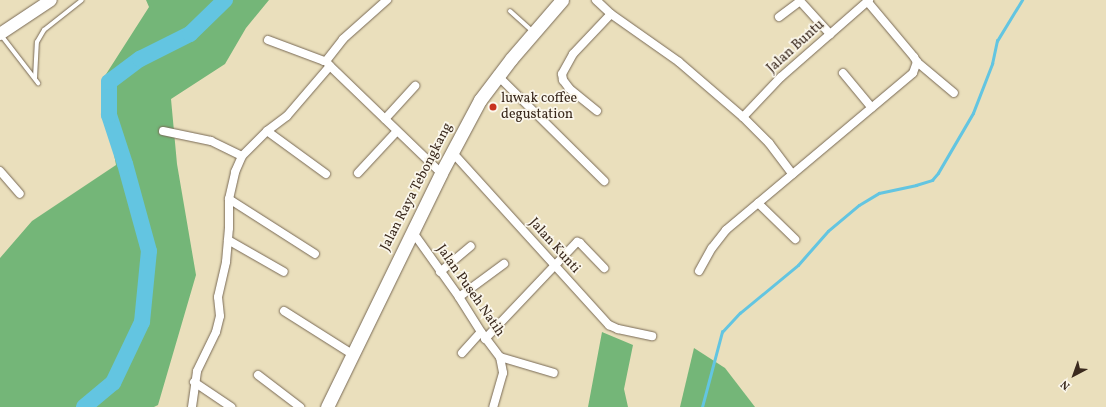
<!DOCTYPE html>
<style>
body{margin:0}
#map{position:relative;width:1106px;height:407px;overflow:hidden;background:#eadfbc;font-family:Vollkorn,serif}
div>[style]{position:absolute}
.forest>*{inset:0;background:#74b678}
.stream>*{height:2.5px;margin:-1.25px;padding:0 1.25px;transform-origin:1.25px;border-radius:1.25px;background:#63c5e1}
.river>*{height:16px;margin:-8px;padding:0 8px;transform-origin:8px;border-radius:8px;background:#63c5e1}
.roads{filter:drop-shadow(0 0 1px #786955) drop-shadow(0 0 1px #786955)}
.lane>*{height:4px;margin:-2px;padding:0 2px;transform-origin:2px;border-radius:2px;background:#fff}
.street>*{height:8px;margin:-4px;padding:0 4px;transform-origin:4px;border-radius:4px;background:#fff}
.secondary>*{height:12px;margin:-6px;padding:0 6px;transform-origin:6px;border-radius:6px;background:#fff}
.primary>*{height:13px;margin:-6.5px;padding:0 6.5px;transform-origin:6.5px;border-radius:6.5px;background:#fff}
.dots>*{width:11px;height:11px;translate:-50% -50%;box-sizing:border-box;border:2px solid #fbf7ec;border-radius:50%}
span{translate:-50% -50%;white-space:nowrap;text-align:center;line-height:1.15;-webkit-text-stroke:3.5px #fbf7ec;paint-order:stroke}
.street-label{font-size:14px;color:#3b2a1e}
.poi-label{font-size:14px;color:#3b2a1e}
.left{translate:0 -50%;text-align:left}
.north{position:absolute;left:1054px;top:355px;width:40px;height:40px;-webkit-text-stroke:3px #fbf7ec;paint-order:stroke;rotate:221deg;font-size:11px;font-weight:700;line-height:16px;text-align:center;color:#3b2a1e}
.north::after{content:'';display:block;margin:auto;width:14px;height:18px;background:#3b2a1e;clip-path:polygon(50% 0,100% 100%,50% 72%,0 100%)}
</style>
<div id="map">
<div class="forest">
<div style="clip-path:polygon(146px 0,269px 0,246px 28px,225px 64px,171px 99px,177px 164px,196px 275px,158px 405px,154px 407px,0 407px,0 258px,32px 221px,116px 165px,101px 82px,149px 7px)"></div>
<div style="clip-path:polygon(602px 332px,633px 345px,624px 389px,628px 407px,588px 407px)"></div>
<div style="clip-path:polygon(694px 348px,725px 368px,755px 407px,680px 407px)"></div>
</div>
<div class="stream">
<div style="left:702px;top:407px;width:78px;rotate:-75.1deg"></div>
<div style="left:722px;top:332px;width:26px;rotate:-47deg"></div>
<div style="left:740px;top:313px;width:75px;rotate:-39.6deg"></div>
<div style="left:798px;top:265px;width:45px;rotate:-48.6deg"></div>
<div style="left:828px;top:231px;width:40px;rotate:-40deg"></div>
<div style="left:859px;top:205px;width:23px;rotate:-31deg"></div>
<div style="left:879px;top:193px;width:38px;rotate:-12deg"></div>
<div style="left:916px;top:185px;width:17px;rotate:-17deg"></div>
<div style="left:932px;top:180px;width:9px;rotate:-49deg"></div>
<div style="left:938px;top:173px;width:69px;rotate:-59.7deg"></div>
<div style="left:973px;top:113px;width:53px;rotate:-68.8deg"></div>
<div style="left:992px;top:64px;width:24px;rotate:-78deg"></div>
<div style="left:997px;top:41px;width:48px;rotate:-58.6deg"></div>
</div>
<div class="river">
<div style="left:84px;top:407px;width:38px;rotate:-40deg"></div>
<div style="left:113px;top:383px;width:68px;rotate:-64.6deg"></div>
<div style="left:142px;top:322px;width:71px;rotate:-84.4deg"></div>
<div style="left:149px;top:251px;width:90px;rotate:-105.4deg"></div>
<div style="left:125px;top:164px;width:52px;rotate:-108.1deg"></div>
<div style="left:109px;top:115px;width:33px;rotate:-90deg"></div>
<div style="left:109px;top:82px;width:39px;rotate:-37deg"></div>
<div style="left:140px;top:59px;width:56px;rotate:-26.6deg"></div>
<div style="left:190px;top:34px;width:49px;rotate:-44.2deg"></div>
</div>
<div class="roads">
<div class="lane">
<div style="left:510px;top:11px;width:31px;rotate:42deg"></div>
<div style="left:1px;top:35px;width:61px;rotate:52.4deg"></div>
<div style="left:35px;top:78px;width:36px;rotate:-87deg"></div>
<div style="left:37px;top:42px;width:14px;rotate:-60deg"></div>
<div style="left:44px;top:30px;width:48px;rotate:-38.3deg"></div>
</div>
<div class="street">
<div style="left:596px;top:0;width:21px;rotate:43deg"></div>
<div style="left:611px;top:14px;width:83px;rotate:35.2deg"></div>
<div style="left:679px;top:62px;width:84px;rotate:40.7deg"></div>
<div style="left:743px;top:117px;width:37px;rotate:45deg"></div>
<div style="left:769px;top:143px;width:39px;rotate:53deg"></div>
<div style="left:779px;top:17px;width:26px;rotate:-37deg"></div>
<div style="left:800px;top:1px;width:45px;rotate:47.7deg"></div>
<div style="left:268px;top:40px;width:60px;rotate:20.6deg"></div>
<div style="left:324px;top:61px;width:2px"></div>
<div style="left:326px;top:61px;width:6px;rotate:51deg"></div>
<div style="left:330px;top:66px;width:154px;rotate:43.9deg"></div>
<div style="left:326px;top:61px;width:28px;rotate:-52deg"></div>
<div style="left:343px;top:39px;width:59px;rotate:-41.6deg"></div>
<div style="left:917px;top:62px;width:48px;rotate:40deg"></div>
<div style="left:843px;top:73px;width:45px;rotate:50.4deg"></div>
<div style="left:497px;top:75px;width:151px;rotate:44.7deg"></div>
<div style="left:597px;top:111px;width:36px;rotate:-141deg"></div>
<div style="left:569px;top:88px;width:10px;rotate:-127deg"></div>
<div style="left:563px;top:80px;width:6px;rotate:-99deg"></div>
<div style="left:562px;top:74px;width:23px;rotate:-61deg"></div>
<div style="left:573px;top:54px;width:55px;rotate:-46.5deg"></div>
<div style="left:743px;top:117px;width:55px;rotate:-46.5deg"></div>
<div style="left:781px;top:77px;width:117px;rotate:-41.2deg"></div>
<div style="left:385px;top:119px;width:45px;rotate:-47.7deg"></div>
<div style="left:163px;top:131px;width:49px;rotate:11.8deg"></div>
<div style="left:211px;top:141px;width:34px;rotate:26deg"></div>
<div style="left:267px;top:131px;width:73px;rotate:36.1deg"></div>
<div style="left:452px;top:152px;width:234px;rotate:47.8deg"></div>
<div style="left:609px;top:325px;width:10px;rotate:24deg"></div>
<div style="left:618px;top:329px;width:35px;rotate:12deg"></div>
<div style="left:0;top:171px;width:30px;rotate:49deg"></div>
<div style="left:358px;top:173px;width:57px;rotate:-47.1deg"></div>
<div style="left:229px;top:199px;width:102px;rotate:32.6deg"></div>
<div style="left:758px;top:203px;width:52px;rotate:44.2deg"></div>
<div style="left:412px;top:231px;width:81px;rotate:54.5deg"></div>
<div style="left:459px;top:297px;width:41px;rotate:57.8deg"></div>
<div style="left:481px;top:332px;width:31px;rotate:53deg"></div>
<div style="left:500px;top:357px;width:16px;rotate:79deg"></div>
<div style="left:503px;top:373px;width:35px;rotate:106deg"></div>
<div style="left:228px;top:240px;width:64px;rotate:29.7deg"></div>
<div style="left:699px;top:271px;width:26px;rotate:-61deg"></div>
<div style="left:712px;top:248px;width:23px;rotate:-52deg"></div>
<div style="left:726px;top:230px;width:244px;rotate:-40deg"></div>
<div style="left:913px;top:73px;width:12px;rotate:-70deg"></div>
<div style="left:917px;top:62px;width:6px;rotate:-121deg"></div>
<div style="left:914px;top:57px;width:73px;rotate:-130deg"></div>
<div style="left:440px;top:272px;width:40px;rotate:-40deg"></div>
<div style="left:459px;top:297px;width:56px;rotate:-36.3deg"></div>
<div style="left:284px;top:311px;width:80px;rotate:32.3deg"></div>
<div style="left:485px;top:339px;width:134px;rotate:-46.5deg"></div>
<div style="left:577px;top:242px;width:3px;rotate:18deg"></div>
<div style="left:580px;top:243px;width:35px;rotate:46deg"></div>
<div style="left:462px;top:353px;width:28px;rotate:-48deg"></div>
<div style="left:500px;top:357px;width:56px;rotate:16.5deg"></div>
<div style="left:258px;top:375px;width:53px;rotate:37.3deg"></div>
<div style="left:194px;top:382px;width:45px;rotate:34deg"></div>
<div style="left:192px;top:407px;width:36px;rotate:-82deg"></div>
<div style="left:197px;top:371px;width:43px;rotate:-64deg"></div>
<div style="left:216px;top:332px;width:16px;rotate:-76deg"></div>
<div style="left:220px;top:316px;width:19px;rotate:-96deg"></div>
<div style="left:218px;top:297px;width:36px;rotate:-77deg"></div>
<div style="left:226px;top:262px;width:34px;rotate:-85deg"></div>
<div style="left:229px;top:228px;width:29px;rotate:-90deg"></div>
<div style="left:229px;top:199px;width:28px;rotate:-77deg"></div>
<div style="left:235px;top:172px;width:17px;rotate:-66deg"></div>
<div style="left:242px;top:156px;width:35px;rotate:-45deg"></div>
<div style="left:267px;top:131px;width:25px;rotate:-37deg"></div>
<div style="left:287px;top:116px;width:66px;rotate:-49.3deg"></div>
</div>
<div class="secondary">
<div style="left:0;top:34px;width:61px;rotate:-33.7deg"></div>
</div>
<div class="primary">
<div style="left:327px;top:407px;width:260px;rotate:-64deg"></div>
<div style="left:441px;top:173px;width:83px;rotate:-61.9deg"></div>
<div style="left:480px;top:100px;width:51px;rotate:-52.9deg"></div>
<div style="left:511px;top:59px;width:78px;rotate:-49.2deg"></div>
</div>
</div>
<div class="dots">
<div style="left:493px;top:107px;background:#c8321e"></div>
</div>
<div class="street-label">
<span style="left:796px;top:47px;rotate:-42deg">Jalan Buntu</span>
<span style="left:417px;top:187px;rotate:-63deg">Jalan Raya Tebongkang</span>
<span style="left:554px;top:246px;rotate:48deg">Jalan Kunti</span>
<span style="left:470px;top:291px;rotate:55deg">Jalan Puseh Natih</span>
</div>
<div class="poi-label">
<span class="left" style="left:501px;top:107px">luwak coffee<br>degustation</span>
</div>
<div class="north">N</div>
</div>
